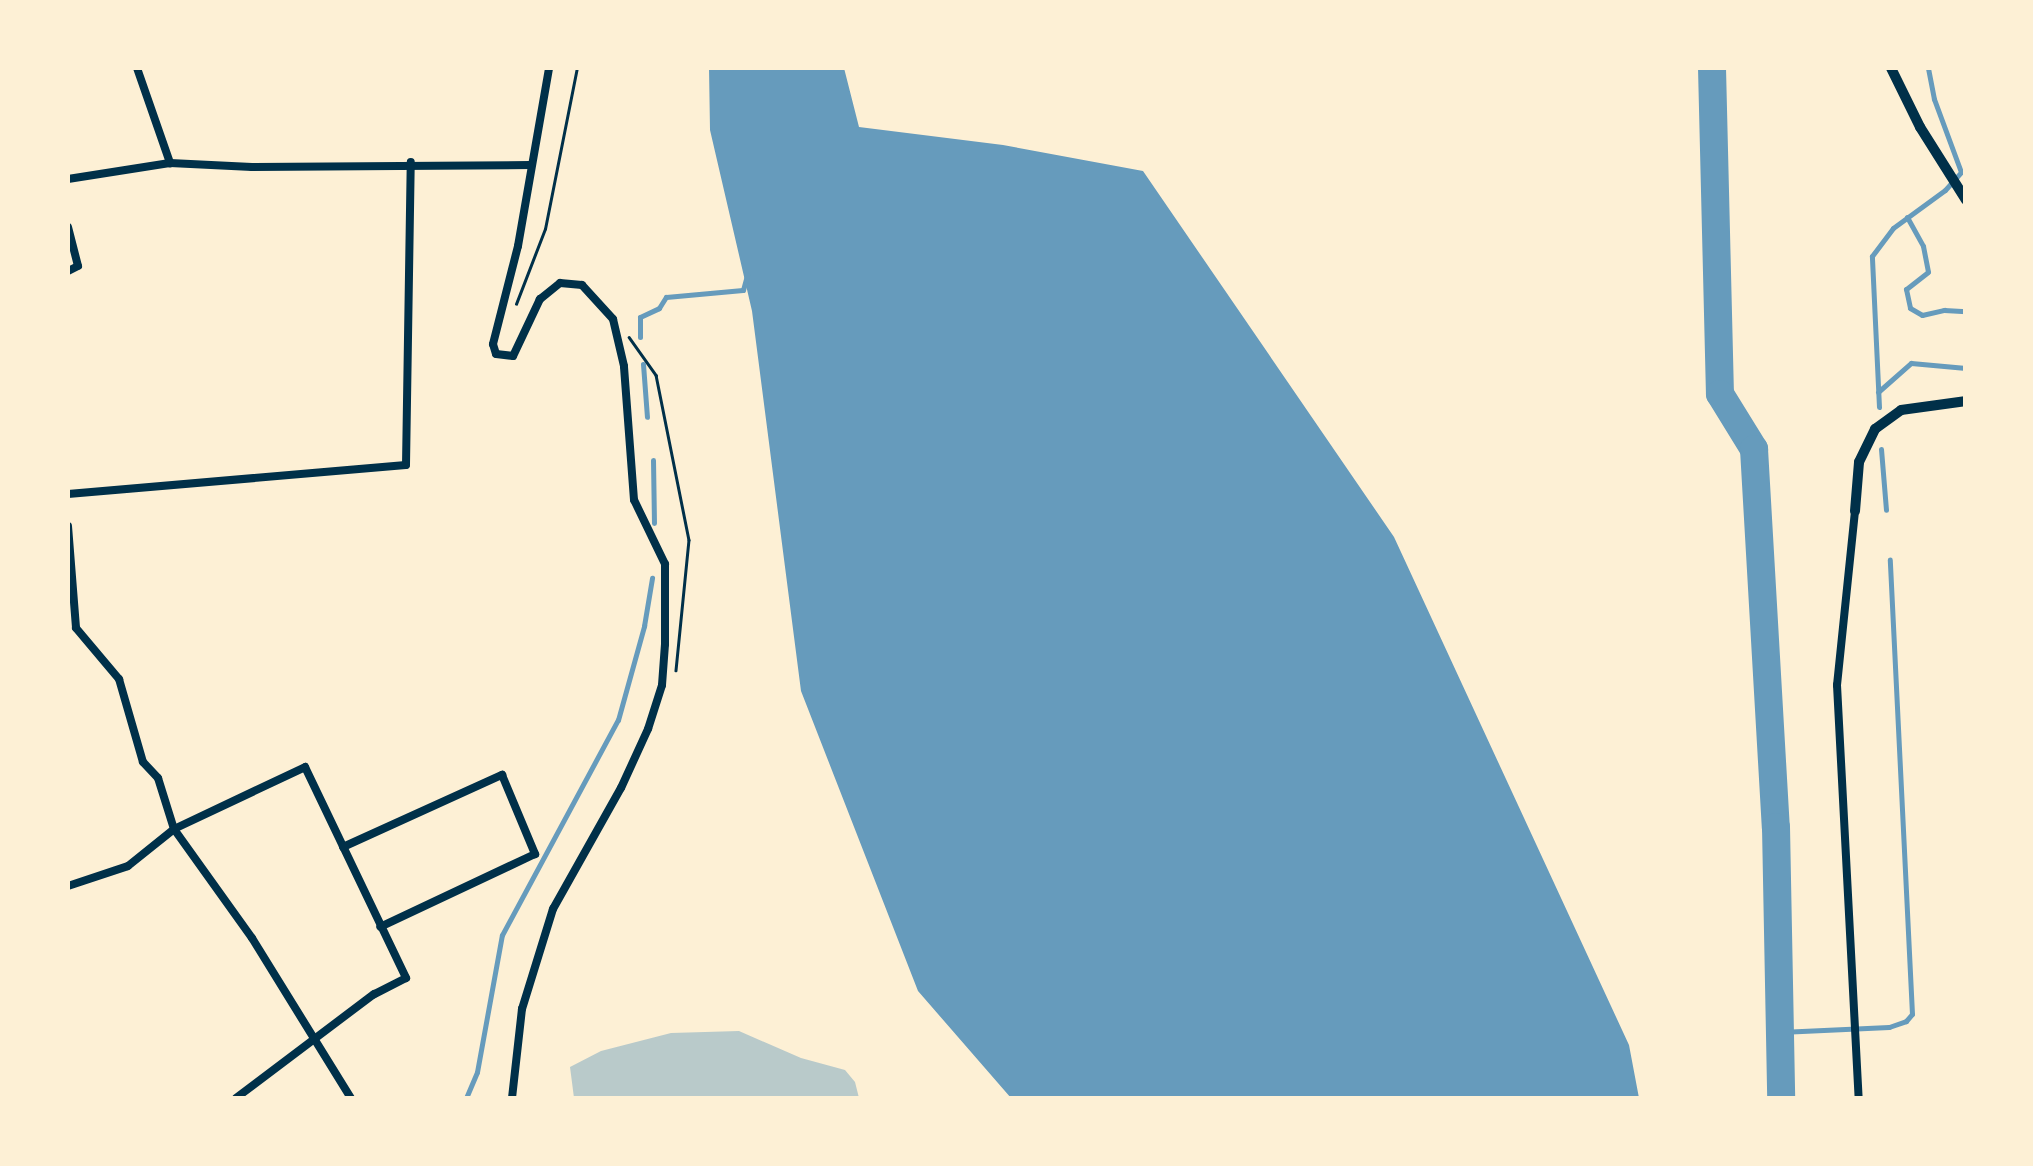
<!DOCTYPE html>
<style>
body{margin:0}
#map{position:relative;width:2033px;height:1166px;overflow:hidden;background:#fdf0d5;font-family:Montserrat,sans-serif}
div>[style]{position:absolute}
.green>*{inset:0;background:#b9caca}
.water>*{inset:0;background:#669bbc}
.stream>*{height:5px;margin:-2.5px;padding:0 2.5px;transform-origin:2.5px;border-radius:2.5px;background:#669bbc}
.river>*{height:28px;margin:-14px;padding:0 14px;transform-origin:14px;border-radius:14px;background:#669bbc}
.path>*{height:2.5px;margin:-1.25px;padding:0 1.25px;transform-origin:1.25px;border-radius:1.25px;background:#003049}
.minor>*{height:8px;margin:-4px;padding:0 4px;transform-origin:4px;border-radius:4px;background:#003049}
.tertiary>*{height:10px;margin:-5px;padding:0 5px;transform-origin:5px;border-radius:5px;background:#003049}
span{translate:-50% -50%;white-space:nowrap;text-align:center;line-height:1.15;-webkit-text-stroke:9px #fdf0d5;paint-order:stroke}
.frame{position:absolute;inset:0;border:70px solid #fdf0d5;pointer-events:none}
</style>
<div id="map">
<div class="green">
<div style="clip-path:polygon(739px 1031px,801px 1058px,845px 1070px,855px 1082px,859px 1098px,574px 1098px,570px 1067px,601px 1051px,671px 1033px)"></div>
</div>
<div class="water">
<div style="clip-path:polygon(709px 68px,844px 68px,859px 127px,1003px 145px,1143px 171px,1394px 537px,1629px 1045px,1639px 1098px,1011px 1098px,918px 991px,801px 691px,752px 311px,710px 130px)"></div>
</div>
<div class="stream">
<div style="left:1907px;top:217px;width:33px;rotate:61deg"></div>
<div style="left:1923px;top:246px;width:26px;rotate:79deg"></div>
<div style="left:1928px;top:272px;width:28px;rotate:142deg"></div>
<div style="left:1906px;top:289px;width:19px;rotate:78deg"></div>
<div style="left:1910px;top:308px;width:14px;rotate:30deg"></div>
<div style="left:1922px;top:315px;width:23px;rotate:-13deg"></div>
<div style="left:1944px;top:310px;width:22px;rotate:3deg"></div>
<div style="left:640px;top:337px;width:20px;rotate:-90deg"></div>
<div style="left:640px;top:317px;width:21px;rotate:-25deg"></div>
<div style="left:659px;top:308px;width:13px;rotate:-58deg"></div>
<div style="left:666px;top:297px;width:77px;rotate:-5.2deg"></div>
<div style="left:743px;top:290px;width:16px;rotate:-75deg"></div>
<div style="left:643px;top:364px;width:53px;rotate:85.7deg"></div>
<div style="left:1878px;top:392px;width:44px;rotate:-41.3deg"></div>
<div style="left:1911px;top:363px;width:55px;rotate:5.2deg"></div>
<div style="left:1879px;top:407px;width:151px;rotate:-92.7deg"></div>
<div style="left:1872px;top:256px;width:35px;rotate:-53deg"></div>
<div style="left:1893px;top:228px;width:64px;rotate:-36.2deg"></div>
<div style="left:1945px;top:190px;width:24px;rotate:-48deg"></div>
<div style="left:1961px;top:172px;width:78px;rotate:-110.3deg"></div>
<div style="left:1934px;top:99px;width:32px;rotate:-101deg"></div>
<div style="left:1881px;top:449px;width:61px;rotate:85.3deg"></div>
<div style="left:653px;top:460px;width:63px;rotate:89.1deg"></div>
<div style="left:1780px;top:1032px;width:109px;rotate:-2.6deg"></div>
<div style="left:1889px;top:1027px;width:18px;rotate:-19deg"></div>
<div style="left:1906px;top:1021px;width:9px;rotate:-49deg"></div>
<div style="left:1912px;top:1014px;width:455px;rotate:-92.8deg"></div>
<div style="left:466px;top:1098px;width:28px;rotate:-67deg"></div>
<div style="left:477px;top:1072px;width:139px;rotate:-79.7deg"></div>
<div style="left:502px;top:935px;width:244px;rotate:-61.7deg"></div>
<div style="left:618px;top:720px;width:98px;rotate:-74.5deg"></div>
<div style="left:644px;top:626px;width:49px;rotate:-80.5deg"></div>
</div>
<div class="river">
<div style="left:1712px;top:68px;width:326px;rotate:88.6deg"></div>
<div style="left:1720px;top:394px;width:65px;rotate:58.3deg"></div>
<div style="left:1754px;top:449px;width:379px;rotate:86.7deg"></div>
<div style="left:1776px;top:827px;width:271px;rotate:88.9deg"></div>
</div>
<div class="path">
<div style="left:516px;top:304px;width:80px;rotate:-68.9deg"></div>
<div style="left:545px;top:229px;width:164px;rotate:-78.8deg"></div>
<div style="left:629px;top:337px;width:47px;rotate:54.6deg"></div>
<div style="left:656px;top:375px;width:168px;rotate:78.7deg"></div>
<div style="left:689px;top:540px;width:131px;rotate:95.7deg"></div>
</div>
<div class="minor">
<div style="left:137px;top:68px;width:101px;rotate:70.8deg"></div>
<div style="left:68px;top:179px;width:103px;rotate:-8.9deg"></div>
<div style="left:170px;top:163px;width:82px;rotate:2.8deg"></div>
<div style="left:252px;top:167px;width:278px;rotate:-0.4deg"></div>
<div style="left:68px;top:227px;width:40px;rotate:75.6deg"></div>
<div style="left:78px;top:266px;width:11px;rotate:153deg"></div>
<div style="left:68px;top:494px;width:339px;rotate:-4.9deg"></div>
<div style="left:406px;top:465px;width:303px;rotate:-89.1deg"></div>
<div style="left:1855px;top:511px;width:175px;rotate:95.9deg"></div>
<div style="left:1837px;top:685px;width:414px;rotate:87deg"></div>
<div style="left:68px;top:526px;width:102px;rotate:85.5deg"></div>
<div style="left:76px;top:628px;width:67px;rotate:49.9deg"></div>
<div style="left:119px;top:679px;width:86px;rotate:73.9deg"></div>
<div style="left:143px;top:762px;width:22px;rotate:47deg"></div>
<div style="left:158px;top:778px;width:53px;rotate:72.6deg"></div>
<div style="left:174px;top:829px;width:134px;rotate:54.4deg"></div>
<div style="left:252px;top:938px;width:188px;rotate:58.3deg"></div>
<div style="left:343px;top:847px;width:175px;rotate:-24.4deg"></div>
<div style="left:502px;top:775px;width:86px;rotate:67.3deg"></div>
<div style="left:535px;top:854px;width:171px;rotate:154.8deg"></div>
<div style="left:68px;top:886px;width:63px;rotate:-18.4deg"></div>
<div style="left:128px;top:866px;width:59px;rotate:-38.8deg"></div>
<div style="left:174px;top:829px;width:145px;rotate:-25.3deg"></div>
<div style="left:305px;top:767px;width:234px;rotate:64.4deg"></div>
<div style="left:406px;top:978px;width:36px;rotate:153deg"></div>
<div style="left:374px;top:994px;width:173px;rotate:143deg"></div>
<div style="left:512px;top:1098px;width:90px;rotate:-83.6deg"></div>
<div style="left:522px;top:1009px;width:105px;rotate:-72.8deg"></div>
<div style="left:553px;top:909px;width:139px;rotate:-60.7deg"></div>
<div style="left:621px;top:788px;width:65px;rotate:-65.4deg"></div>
<div style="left:648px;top:729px;width:46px;rotate:-72.3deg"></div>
<div style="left:662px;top:685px;width:41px;rotate:-85.8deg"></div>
<div style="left:665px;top:644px;width:80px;rotate:-90deg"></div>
<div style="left:665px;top:564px;width:71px;rotate:-115.8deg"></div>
<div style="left:634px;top:500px;width:134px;rotate:-94.3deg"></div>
<div style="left:624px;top:366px;width:48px;rotate:-103.2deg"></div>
<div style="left:613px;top:319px;width:46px;rotate:-132.4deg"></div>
<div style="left:582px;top:285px;width:22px;rotate:-175deg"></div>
<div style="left:560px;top:283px;width:26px;rotate:141deg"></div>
<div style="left:540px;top:299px;width:63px;rotate:115.3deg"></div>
<div style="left:513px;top:356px;width:17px;rotate:-173deg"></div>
<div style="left:496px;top:354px;width:10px;rotate:-107deg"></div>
<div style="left:493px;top:344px;width:101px;rotate:-75.7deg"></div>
<div style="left:518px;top:246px;width:181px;rotate:-80.1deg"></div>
</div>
<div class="tertiary">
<div style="left:1891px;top:68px;width:66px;rotate:63.8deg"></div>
<div style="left:1920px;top:127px;width:86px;rotate:57.8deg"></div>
<div style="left:1855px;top:511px;width:49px;rotate:-85.3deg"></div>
<div style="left:1859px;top:462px;width:37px;rotate:-64deg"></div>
<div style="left:1875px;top:429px;width:32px;rotate:-36deg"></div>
<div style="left:1901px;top:410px;width:66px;rotate:-7.9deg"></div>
</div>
<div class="frame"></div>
</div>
